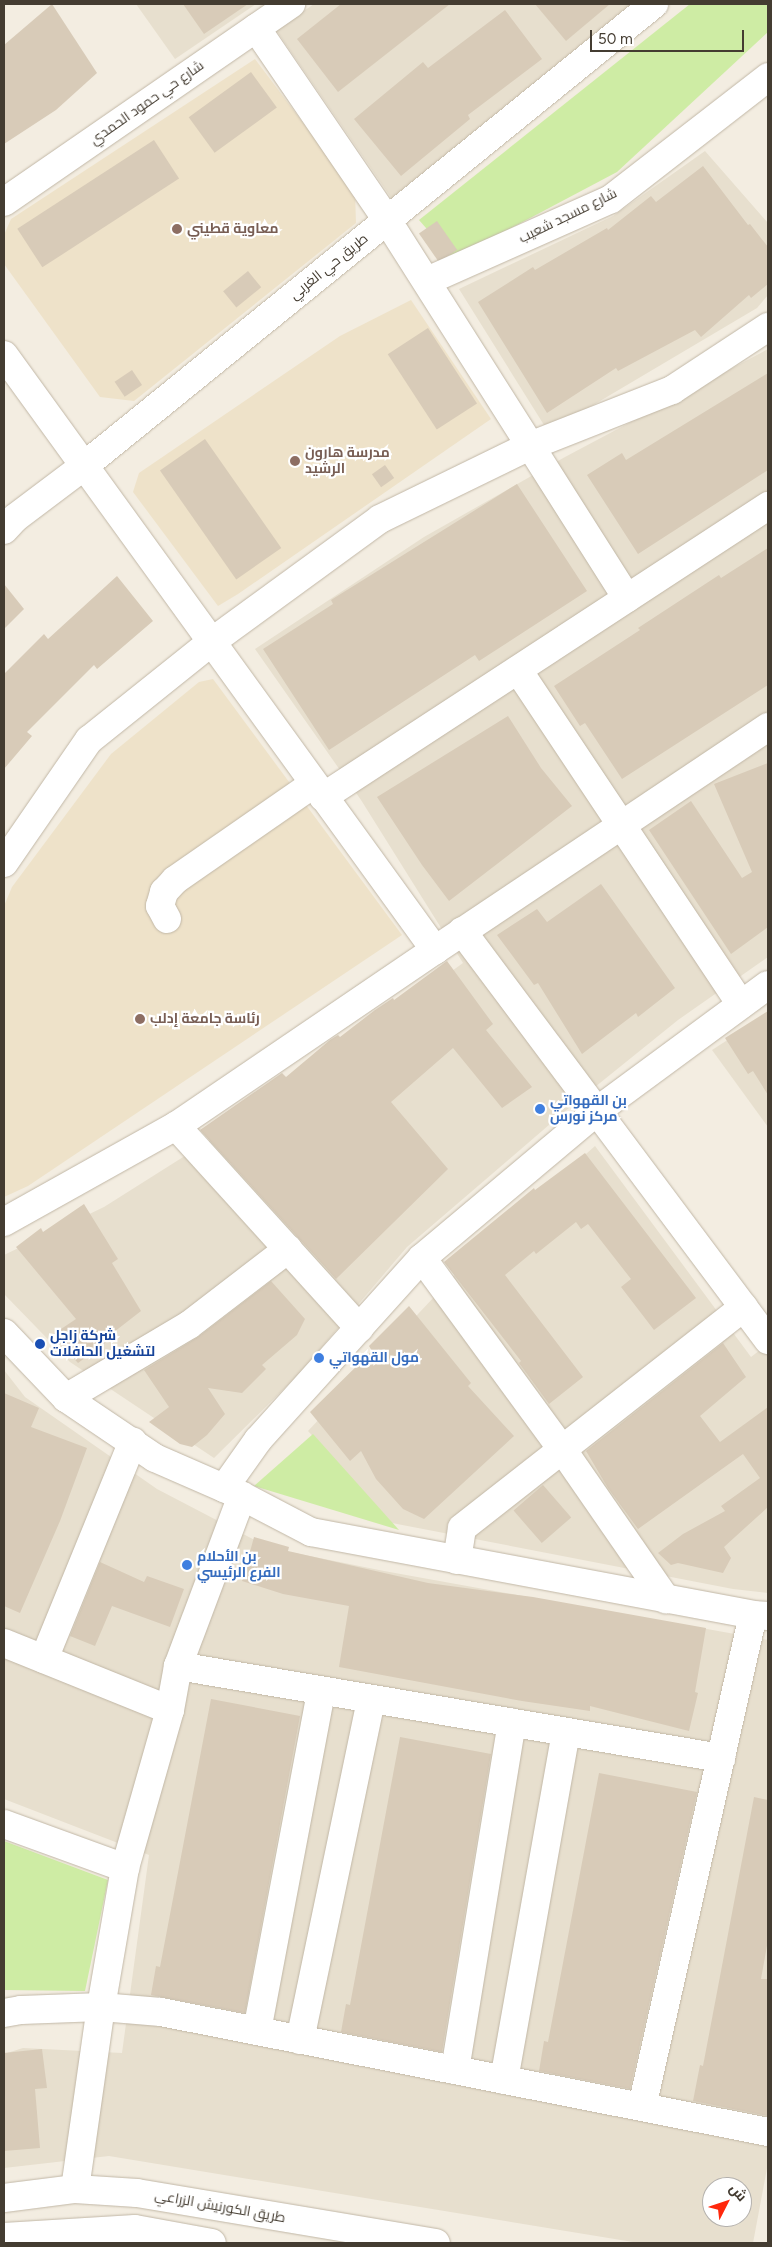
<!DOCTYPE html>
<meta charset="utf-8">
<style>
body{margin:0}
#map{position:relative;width:772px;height:2247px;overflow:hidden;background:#f3ede1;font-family:Figtree,Cairo,sans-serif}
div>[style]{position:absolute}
.residential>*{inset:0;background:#e7dfce}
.education>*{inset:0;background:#eee2c9}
.green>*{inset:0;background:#ceeca4}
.building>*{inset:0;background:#d8cbb8;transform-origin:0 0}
.roads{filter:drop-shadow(0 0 1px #c1b7a6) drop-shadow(0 0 1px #c1b7a6)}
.minor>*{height:28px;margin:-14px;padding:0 14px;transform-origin:14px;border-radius:14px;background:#fff}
.dots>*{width:14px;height:14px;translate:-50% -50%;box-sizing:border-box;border:2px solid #fff;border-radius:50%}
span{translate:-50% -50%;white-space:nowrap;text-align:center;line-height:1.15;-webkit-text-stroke:4.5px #fff;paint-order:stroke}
.street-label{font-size:14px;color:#443c31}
.education-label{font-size:14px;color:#785e54;font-weight:700}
.left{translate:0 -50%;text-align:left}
.shop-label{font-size:14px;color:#366cbe;font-weight:700}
.transit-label{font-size:14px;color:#164399;font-weight:700}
.frame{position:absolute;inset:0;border:5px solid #443c31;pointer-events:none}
.north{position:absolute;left:702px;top:2177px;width:50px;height:50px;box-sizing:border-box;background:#fff;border:1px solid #b4b1ad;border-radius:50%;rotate:49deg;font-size:14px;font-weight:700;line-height:20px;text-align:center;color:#443c31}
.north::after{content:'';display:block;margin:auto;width:18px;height:22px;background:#ff280c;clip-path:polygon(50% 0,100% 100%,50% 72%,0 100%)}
.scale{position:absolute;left:590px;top:30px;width:154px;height:22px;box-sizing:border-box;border:2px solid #443c31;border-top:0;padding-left:6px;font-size:15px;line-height:18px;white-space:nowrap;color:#443c31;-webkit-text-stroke:4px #fff;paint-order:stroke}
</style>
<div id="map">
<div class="residential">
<div style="clip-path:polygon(136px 4px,256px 4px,175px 59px)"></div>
<div style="clip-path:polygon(314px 4px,635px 4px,394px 202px,276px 30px)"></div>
<div style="clip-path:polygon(705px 151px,768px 223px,768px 295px,757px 308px,573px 417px,544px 425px,459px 289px,613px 216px)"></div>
<div style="clip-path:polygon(768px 349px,768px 957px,678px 1020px,564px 1112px,407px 1247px,299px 1374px,214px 1458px,70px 1362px,4px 1294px,4px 1255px,104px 1207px,275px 1099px,463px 963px,361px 800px,255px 649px,424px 537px,565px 457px)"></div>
<div style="clip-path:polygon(768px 1014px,768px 1127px,712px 1050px)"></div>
<div style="clip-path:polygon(595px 1146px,751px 1357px,768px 1344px,768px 1593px,733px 1589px,392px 1523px,308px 1431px,482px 1246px)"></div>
<div style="clip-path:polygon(evenodd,4px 1370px,25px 1397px,157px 1489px,270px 1548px,384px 1571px,768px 1640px,768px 2163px,753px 2243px,639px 2243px,109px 2156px,4px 2168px,4px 2054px,23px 2048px,122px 2053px,149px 1855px,4px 1799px,4px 1370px,712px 2187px,742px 2187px,742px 2217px,712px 2217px,712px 2187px)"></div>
</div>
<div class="education">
<div style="clip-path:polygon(255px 59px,355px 192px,356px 223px,134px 401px,100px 397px,4px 264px,4px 235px,11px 219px)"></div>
<div style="clip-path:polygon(411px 300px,491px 419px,238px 594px,218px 606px,133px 492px,139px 473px,340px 336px)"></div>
<div style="clip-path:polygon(213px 679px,402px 935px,28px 1186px,4px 1197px,4px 906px,12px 887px,111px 754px,199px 682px)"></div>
</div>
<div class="green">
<div style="clip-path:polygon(690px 4px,768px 4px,768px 32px,617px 172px,453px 259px,419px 220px)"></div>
<div style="clip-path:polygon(313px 1434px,399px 1530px,254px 1486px)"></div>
<div style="clip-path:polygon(4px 1841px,108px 1880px,85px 1991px,4px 1990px)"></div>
</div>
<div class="building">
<div style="clip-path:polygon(52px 4px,97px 73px,56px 110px,4px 144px,4px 45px)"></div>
<div style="clip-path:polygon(183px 4px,248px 4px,204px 34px)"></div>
<div style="clip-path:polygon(341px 4px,450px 4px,338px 92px,297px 39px)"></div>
<div style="clip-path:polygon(535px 4px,610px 4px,566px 41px)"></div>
<div style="clip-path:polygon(505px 10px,542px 59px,468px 115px,470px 119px,401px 176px,354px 119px,423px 62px,428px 68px)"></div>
<div style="left:251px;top:72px;width:44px;height:77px;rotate:54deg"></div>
<div style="left:154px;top:140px;width:46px;height:163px;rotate:57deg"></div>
<div style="clip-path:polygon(703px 166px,748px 225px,750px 224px,768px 247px,768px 284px,751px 298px,749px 295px,701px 337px,695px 330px,618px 371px,616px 368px,547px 413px,478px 302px,533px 267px,535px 270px,607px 228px,608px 230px,651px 196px,656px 202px)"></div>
<div style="left:437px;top:221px;width:35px;height:22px;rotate:55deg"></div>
<div style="left:248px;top:271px;width:21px;height:32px;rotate:51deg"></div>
<div style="left:428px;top:328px;width:90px;height:48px;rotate:57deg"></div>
<div style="left:132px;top:370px;width:18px;height:21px;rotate:56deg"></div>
<div style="clip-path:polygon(768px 373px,768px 470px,638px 554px,587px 475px,622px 453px,626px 460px)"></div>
<div style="left:205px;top:439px;width:133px;height:55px;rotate:55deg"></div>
<div style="left:385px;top:465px;width:16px;height:16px;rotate:55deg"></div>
<div style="clip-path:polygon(517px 484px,587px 591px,479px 661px,475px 655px,329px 750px,263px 649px,333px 604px,331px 600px)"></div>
<div style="clip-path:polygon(768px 548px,768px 685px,622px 779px,585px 723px,580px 726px,554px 686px,640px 630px,638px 628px,719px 575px,721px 578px)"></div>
<div style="clip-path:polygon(117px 576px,153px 621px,97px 669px,94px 665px,27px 732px,32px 736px,4px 769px,4px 674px,44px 634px,48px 639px)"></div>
<div style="clip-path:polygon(4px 584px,24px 609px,4px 629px)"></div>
<div style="clip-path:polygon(508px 716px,541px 768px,572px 806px,449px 901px,422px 865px,377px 797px)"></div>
<div style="clip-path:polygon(768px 763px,768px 927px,731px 954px,649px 830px,691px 801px,742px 878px,752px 872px,714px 784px)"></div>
<div style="clip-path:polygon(601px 884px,675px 988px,638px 1017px,636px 1013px,582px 1054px,538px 983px,534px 985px,497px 935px,537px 909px,547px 922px)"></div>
<div style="clip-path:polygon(447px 961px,493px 1024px,486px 1030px,532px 1087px,502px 1108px,453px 1048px,391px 1102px,448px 1169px,336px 1279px,200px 1130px,282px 1073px,286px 1077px,330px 1040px,338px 1035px,340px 1037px,375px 1010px,393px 998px,394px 1000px)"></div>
<div style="clip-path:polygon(768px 1011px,768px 1095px,753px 1071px,748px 1074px,725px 1038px)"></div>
<div style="clip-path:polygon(585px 1153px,696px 1298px,654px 1330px,621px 1287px,631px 1279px,588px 1224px,581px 1229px,576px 1222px,536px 1254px,534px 1251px,505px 1275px,583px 1377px,549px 1404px,519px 1363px,521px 1361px,444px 1262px,534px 1188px,535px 1190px)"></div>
<div style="clip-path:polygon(84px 1204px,118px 1259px,112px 1263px,141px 1311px,114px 1332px,116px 1335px,78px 1363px,52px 1335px,76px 1319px,16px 1247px,41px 1228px,43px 1232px)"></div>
<div style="clip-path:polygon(271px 1281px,305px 1319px,297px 1335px,262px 1365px,266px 1369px,242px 1393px,208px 1388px,225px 1414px,207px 1435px,192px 1447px,180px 1444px,149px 1422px,169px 1407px,144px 1370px,198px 1337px)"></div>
<div style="clip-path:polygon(409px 1306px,471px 1383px,468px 1386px,514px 1436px,424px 1519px,403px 1509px,376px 1479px,361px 1451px,350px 1461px,310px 1412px,372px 1351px,369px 1346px)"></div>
<div style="clip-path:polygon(723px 1343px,746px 1377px,700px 1416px,720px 1442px,768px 1407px,768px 1507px,724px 1547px,731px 1558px,723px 1573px,678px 1563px,671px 1565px,658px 1553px,683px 1534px,725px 1511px,721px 1506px,760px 1478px,743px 1454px,638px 1529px,608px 1488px,586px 1451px)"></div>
<div style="clip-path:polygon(4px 1393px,39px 1408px,31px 1427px,87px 1448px,60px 1521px,20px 1613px,4px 1606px)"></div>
<div style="left:543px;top:1485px;width:43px;height:39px;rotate:49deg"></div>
<div style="clip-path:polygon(254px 1537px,289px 1547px,288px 1551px,428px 1583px,533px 1597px,706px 1628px,695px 1692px,698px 1693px,689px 1731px,590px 1706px,590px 1711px,522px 1701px,339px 1667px,349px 1606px,283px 1594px,242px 1581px)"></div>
<div style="clip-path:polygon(100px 1562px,144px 1582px,147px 1576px,184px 1589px,170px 1627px,112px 1606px,95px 1646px,70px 1636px)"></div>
<div style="clip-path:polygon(211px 1699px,300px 1716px,245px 2013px,151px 1995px,156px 1966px,160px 1967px)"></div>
<div style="clip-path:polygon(400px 1737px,491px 1754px,442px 2052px,341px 2032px,346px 2004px,350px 2005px)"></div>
<div style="clip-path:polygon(599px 1773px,697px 1792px,630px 2089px,539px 2071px,544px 2041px,548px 2042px)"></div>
<div style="clip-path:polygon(754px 1797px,768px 1800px,768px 1940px,761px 1979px,768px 1979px,768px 2116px,693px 2101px,700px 2065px,703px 2066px)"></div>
<div style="clip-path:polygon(42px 2049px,47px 2088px,35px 2089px,40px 2148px,4px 2151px,4px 2053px)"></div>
</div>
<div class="roads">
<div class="minor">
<div style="left:256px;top:28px;width:232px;rotate:55.7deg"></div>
<div style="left:387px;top:220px;width:448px;rotate:57.6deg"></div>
<div style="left:4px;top:202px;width:349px;rotate:-34.6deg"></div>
<div style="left:427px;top:281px;width:201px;rotate:-24deg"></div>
<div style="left:611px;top:199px;width:199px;rotate:-37.8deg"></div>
<div style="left:4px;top:355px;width:735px;rotate:54.08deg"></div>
<div style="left:4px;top:530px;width:16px;rotate:-47deg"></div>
<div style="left:15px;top:518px;width:86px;rotate:-37deg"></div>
<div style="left:84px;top:466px;width:734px;rotate:-39.03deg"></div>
<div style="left:518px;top:670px;width:402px;rotate:56.3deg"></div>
<div style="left:323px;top:797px;width:532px;rotate:-33.18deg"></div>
<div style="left:4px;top:863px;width:150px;rotate:-55.4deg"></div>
<div style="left:89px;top:740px;width:155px;rotate:-38.7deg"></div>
<div style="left:210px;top:643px;width:210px;rotate:-36.1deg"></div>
<div style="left:380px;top:519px;width:167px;rotate:-26deg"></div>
<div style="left:530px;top:446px;width:153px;rotate:-21.5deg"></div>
<div style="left:672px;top:390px;width:115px;rotate:-33.3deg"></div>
<div style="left:167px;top:919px;width:15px;rotate:-118deg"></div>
<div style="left:160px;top:906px;width:15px;rotate:-74deg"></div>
<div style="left:164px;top:892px;width:16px;rotate:-47deg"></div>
<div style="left:175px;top:880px;width:168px;rotate:-34.8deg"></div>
<div style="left:462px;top:931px;width:511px;rotate:53.2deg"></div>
<div style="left:176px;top:1126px;width:273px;rotate:47.8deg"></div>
<div style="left:4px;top:1222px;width:197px;rotate:-29.2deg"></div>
<div style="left:176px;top:1126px;width:313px;rotate:-34.2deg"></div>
<div style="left:435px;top:950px;width:401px;rotate:-33.8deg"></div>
<div style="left:422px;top:1258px;width:237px;rotate:53.8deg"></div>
<div style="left:562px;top:1449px;width:183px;rotate:55.3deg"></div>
<div style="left:4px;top:1333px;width:90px;rotate:46.4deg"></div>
<div style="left:66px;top:1398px;width:107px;rotate:34deg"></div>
<div style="left:155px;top:1458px;width:95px;rotate:23.6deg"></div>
<div style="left:242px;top:1496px;width:78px;rotate:27.6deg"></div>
<div style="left:311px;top:1532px;width:450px;rotate:10.6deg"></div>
<div style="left:753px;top:1615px;width:15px;rotate:4deg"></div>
<div style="left:66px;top:1398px;width:143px;rotate:-30.7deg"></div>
<div style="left:189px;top:1325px;width:125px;rotate:-37.5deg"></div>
<div style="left:224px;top:1488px;width:59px;rotate:-54.7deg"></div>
<div style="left:258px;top:1440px;width:245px;rotate:-48deg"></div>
<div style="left:422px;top:1258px;width:229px;rotate:-40deg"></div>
<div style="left:597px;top:1111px;width:212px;rotate:-36.4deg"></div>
<div style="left:457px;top:1560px;width:32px;rotate:-81deg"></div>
<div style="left:462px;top:1528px;width:358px;rotate:-38.1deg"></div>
<div style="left:4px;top:1643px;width:179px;rotate:22deg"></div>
<div style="left:44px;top:1659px;width:235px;rotate:-67.8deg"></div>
<div style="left:178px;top:1666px;width:551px;rotate:9.62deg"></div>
<div style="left:4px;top:1824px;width:129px;rotate:20deg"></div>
<div style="left:4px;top:2013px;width:17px;rotate:-10deg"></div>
<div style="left:21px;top:2010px;width:80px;rotate:-2.1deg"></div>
<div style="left:101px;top:2007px;width:60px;rotate:4.8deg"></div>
<div style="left:161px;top:2012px;width:619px;rotate:11.18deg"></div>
<div style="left:257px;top:2031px;width:346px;rotate:-79.3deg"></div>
<div style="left:300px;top:2040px;width:348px;rotate:-78.2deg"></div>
<div style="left:455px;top:2070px;width:352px;rotate:-80.7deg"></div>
<div style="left:504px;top:2080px;width:353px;rotate:-79.9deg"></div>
<div style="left:642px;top:2107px;width:504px;rotate:-77.29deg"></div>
<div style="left:75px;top:2189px;width:184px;rotate:-81.9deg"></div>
<div style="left:101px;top:2007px;width:141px;rotate:-80.2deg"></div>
<div style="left:125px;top:1868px;width:164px;rotate:-74.1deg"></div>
<div style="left:170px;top:1710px;width:45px;rotate:-79.7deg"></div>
<div style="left:178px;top:1666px;width:182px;rotate:-69.4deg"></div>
<div style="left:4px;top:2198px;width:72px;rotate:-7.2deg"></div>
<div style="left:75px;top:2189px;width:62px;rotate:3.7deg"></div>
<div style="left:137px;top:2193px;width:303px;rotate:9.5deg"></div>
<div style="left:4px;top:2237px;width:131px;rotate:-3.5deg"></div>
<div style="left:135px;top:2229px;width:78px;rotate:10.3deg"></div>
</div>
</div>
<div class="dots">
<div style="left:177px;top:229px;background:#8d6e63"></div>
<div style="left:295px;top:461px;background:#8d6e63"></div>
<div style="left:140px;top:1019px;background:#8d6e63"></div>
<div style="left:540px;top:1109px;background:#3f7fe0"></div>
<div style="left:40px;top:1344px;background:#1a4fb4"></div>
<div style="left:319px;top:1358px;background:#3f7fe0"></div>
<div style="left:187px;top:1565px;background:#3f7fe0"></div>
</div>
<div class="street-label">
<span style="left:147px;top:103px;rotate:-35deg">شارع حي حمود الحمدي</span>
<span style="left:568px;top:216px;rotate:-26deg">شارع مسجد شعيب</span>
<span style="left:329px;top:267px;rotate:-39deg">طريق حي الغربي</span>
<span style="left:220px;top:2207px;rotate:10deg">طريق الكورنيش الزراعي</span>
</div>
<div class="education-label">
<span class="left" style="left:187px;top:229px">معاوية قطيني</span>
<span class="left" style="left:305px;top:461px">مدرسة هارون<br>الرشيد</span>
<span class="left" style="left:150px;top:1019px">رئاسة جامعة إدلب</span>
</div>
<div class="shop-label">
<span class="left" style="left:550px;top:1109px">بن القهواتي<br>مركز نورس</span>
<span class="left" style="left:329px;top:1358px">مول القهواتي</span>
<span class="left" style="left:197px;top:1565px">بن الأحلام<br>الفرع الرئيسي</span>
</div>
<div class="transit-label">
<span class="left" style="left:50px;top:1344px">شركة زاجل<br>لتشغيل الحافلات</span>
</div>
<div class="frame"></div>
<div class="north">ش</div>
<div class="scale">50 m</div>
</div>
